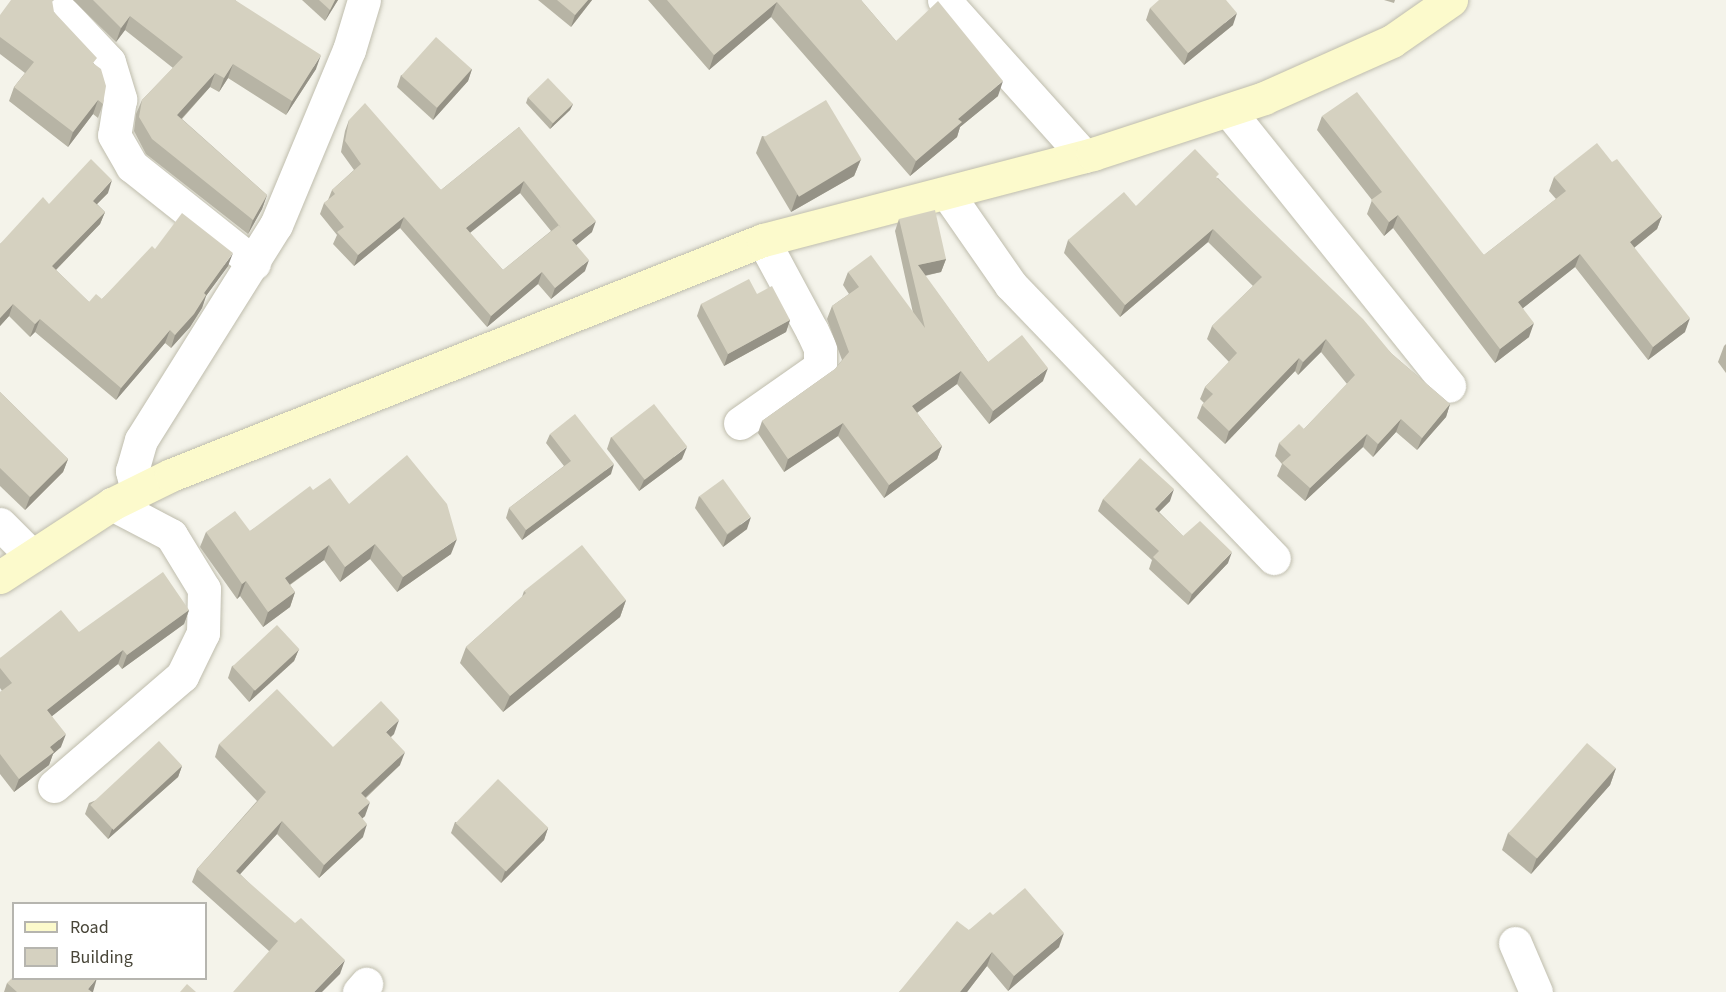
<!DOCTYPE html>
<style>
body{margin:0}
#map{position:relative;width:1726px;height:992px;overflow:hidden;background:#f4f3ea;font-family:"Source Sans 3",sans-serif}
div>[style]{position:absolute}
.roads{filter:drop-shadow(0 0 2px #bfbdad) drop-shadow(0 0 2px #bfbdad)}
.street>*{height:33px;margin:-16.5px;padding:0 16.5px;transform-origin:16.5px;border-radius:16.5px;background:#fff}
.secondary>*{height:33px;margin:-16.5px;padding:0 16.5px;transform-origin:16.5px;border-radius:16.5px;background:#fcfacc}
.wall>*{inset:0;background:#b7b4a5}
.shaded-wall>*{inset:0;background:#959286}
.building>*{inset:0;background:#d5d1c0;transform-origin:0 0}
span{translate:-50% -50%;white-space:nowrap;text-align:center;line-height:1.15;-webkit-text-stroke:4.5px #fff;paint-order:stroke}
.legend{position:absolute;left:12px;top:902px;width:195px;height:78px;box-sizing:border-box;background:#fff;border:2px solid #b6b5af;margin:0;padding:8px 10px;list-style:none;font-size:18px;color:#484538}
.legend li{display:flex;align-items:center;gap:12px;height:30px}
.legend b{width:30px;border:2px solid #b6b5af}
</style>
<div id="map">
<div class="roads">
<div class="street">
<div style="left:944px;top:0;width:210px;rotate:48.1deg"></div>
<div style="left:63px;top:13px;width:67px;rotate:46.8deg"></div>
<div style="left:109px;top:62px;width:39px;rotate:73deg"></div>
<div style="left:120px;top:99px;width:36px;rotate:99deg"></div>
<div style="left:114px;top:135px;width:36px;rotate:60deg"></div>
<div style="left:132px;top:166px;width:156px;rotate:38.5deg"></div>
<div style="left:1229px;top:111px;width:352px;rotate:51.3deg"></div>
<div style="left:947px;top:193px;width:112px;rotate:55.2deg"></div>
<div style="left:1011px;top:285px;width:379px;rotate:46.1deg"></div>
<div style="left:740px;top:423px;width:98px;rotate:-35deg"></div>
<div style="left:820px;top:367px;width:19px;rotate:-90deg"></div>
<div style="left:820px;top:348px;width:19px;rotate:-115deg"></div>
<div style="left:812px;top:331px;width:103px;rotate:-118.3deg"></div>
<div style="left:137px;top:491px;width:21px;rotate:-104deg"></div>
<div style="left:132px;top:471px;width:32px;rotate:-74deg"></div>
<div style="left:141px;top:440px;width:254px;rotate:-57.9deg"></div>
<div style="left:276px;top:225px;width:190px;rotate:-67.4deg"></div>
<div style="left:349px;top:50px;width:52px;rotate:-73.3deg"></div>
<div style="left:0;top:524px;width:45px;rotate:45deg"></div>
<div style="left:54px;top:786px;width:169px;rotate:-40.7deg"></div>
<div style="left:182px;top:676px;width:48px;rotate:-64deg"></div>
<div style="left:203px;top:633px;width:44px;rotate:-88.7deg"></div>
<div style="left:204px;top:589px;width:63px;rotate:-121.4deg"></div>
<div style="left:171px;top:535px;width:67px;rotate:-152.3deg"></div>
<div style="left:1515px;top:943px;width:53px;rotate:66.8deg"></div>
<div style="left:359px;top:992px;width:11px;rotate:-49deg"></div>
</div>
<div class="secondary">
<div style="left:0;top:577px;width:134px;rotate:-33.1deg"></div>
<div style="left:112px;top:504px;width:66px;rotate:-26.2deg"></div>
<div style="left:171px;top:475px;width:637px;rotate:-21.65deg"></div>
<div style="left:763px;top:240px;width:341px;rotate:-14.6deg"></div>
<div style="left:1093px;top:154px;width:180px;rotate:-18.1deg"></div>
<div style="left:1264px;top:98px;width:140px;rotate:-24deg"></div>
<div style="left:1392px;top:41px;width:72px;rotate:-34.8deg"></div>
</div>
</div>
<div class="wall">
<div style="clip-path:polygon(73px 0,235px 0,316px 69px,286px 115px,228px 78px,219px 92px,210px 87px,182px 119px,267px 195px,262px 209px,248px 234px,146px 154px,134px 131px,136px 114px,142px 100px,173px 68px,125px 30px,116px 42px)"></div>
<div style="clip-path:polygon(302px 0,338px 0,325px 21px)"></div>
<div style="clip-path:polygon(538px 0,592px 0,571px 27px)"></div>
<div style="clip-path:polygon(648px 0,861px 0,896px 41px,998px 96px,960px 127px,957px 137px,910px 176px,771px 17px,709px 70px)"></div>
<div style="clip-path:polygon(1384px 0,1395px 0,1394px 3px)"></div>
<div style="clip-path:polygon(1150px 8px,1233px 25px,1184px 65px,1146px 20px)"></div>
<div style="clip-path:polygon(54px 12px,95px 65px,103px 104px,98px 118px,93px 114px,68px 147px,9px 101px,14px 87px,25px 73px,0 54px,0 15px)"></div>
<div style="clip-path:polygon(472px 69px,468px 81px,433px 120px,397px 87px,401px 75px)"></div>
<div style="clip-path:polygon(528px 97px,573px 104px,570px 110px,550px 129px,526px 103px)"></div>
<div style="clip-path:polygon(1322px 116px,1484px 255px,1556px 199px,1549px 191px,1554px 177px,1612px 162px,1662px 216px,1657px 229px,1634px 248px,1685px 332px,1648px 360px,1575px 267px,1523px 308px,1529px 337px,1495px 363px,1393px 228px,1384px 236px,1367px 214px,1372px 200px,1317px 130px)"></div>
<div style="clip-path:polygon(evenodd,349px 120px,441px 190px,519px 127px,592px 232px,576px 245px,585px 271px,551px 299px,538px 284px,487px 327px,400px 228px,354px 266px,333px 244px,337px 235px,320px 214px,324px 203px,328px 200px,332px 190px,354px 170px,341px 152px,345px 131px,349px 120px,520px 193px,551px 231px,503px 270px,470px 233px,520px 193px)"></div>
<div style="clip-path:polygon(762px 136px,861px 159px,854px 176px,791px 212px,756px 153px)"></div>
<div style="clip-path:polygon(1218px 178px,1392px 354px,1450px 404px,1446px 417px,1417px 450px,1396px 432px,1373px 457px,1363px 447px,1305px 501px,1277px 476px,1282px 464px,1275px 456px,1279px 443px,1304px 429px,1347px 384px,1321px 352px,1298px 375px,1295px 371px,1225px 444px,1197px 418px,1202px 405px,1204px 403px,1200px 399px,1205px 387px,1229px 362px,1207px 339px,1212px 326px,1253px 286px,1208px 242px,1120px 317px,1064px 253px,1068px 240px,1136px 206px)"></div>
<div style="clip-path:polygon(108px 193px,97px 204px,105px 212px,100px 224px,56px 270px,89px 302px,102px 299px,155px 249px,228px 266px,206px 296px,202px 308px,190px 327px,171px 348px,165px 343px,116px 400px,35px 332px,30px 337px,9px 316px,0 326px,0 244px,49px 204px)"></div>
<div style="clip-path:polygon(899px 219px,946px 259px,941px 272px,925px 276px,988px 362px,1043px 381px,989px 424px,957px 384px,917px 413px,942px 446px,937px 459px,884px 498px,838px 436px,784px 472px,758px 433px,762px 421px,835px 369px,842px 360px,827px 319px,832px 306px,849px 294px,843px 285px,848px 272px,913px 313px,895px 231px)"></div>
<div style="clip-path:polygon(757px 294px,790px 320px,786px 332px,724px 366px,697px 316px,701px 304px)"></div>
<div style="clip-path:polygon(1726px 344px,1726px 373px,1718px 362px,1724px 346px)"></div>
<div style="clip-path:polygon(0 392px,68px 459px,63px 472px,25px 510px,0 486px)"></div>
<div style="clip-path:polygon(550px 434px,611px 474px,522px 540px,506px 518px,509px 508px,564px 466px,546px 443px)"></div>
<div style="clip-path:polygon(611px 437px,682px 459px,639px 491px,607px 449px)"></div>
<div style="clip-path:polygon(313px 490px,349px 504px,451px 554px,397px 592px,370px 559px,340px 582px,324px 560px,290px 585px,295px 592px,290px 607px,263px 627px,240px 596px,237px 599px,200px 547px,206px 532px,250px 531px)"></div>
<div style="clip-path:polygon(699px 496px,747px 529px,723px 547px,695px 508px)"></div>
<div style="clip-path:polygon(1103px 499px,1170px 501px,1159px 512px,1183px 536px,1228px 563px,1188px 605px,1149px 569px,1152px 560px,1098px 511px)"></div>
<div style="clip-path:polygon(524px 591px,626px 600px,620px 617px,503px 712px,460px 663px,466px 647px,522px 597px)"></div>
<div style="clip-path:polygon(189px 610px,184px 624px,122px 669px,118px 664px,52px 716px,61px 747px,53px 754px,49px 765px,14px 792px,0 774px,0 692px,2px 691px,0 688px,0 658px,79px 632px)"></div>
<div style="clip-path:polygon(299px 649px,294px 661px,249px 702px,228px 678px,232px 666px)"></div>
<div style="clip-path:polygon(394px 734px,391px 737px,400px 765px,366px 798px,365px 816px,362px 818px,363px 837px,319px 878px,277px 834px,240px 874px,340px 974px,269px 951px,192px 882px,197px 869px,257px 801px,215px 757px,219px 744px,333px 747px)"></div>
<div style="clip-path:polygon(182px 766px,178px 777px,108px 839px,85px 814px,89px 803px)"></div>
<div style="clip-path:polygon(1616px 768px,1610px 785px,1531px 874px,1502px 850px,1508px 833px)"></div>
<div style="clip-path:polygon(455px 822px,548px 828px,544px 840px,501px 883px,451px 833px)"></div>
<div style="clip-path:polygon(993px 915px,1059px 947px,1008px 991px,987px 966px,967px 992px,899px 992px,969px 930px)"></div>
<div style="clip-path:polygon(7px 983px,93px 992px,4px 992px)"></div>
</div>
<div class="shaded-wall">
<div style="clip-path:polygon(335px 0,338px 0,325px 21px,330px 10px)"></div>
<div style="clip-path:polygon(588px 0,592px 0,571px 27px,575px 15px)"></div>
<div style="clip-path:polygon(777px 2px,771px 17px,709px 70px,714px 55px)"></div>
<div style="clip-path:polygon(1237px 13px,1233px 25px,1184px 65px,1188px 53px)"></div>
<div style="clip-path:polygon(130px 16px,125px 30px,116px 42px,121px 28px)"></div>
<div style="clip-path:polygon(321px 55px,316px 69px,286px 115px,292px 101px)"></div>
<div style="clip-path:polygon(233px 64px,228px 78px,219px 92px,224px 78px)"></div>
<div style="clip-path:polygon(472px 69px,468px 81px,433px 120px,437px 108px)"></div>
<div style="clip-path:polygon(215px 73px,210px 87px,172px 129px,177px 115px)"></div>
<div style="clip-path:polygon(1003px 81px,998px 96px,960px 127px,957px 137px,910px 176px,916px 161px,958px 119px)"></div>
<div style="clip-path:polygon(98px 100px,93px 114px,68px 147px,73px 132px)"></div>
<div style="clip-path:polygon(573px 104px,570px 110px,550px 129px,553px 123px)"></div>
<div style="clip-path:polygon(861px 159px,854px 176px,791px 212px,797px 195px)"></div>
<div style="clip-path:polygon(112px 180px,108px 193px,88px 213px,93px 201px)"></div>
<div style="clip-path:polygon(524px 181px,520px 193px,462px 239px,466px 228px)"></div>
<div style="clip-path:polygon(267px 195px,262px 209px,248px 234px,253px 220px)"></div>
<div style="clip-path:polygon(105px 212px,100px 224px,47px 279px,52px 266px)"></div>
<div style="clip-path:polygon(1398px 215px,1393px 228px,1384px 236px,1389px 222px)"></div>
<div style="clip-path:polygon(1662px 216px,1657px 229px,1625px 255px,1630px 242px)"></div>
<div style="clip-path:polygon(404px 217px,400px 228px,354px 266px,358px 255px)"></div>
<div style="clip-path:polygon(596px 221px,592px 232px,568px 252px,572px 240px)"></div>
<div style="clip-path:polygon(1213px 229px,1208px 242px,1120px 317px,1125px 305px)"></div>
<div style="clip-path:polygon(233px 253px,228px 266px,206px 296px,202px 308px,190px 327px,171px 348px,175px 335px,204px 293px)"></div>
<div style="clip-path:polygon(1580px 254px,1575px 267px,1513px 316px,1518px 302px)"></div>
<div style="clip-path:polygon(946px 259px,941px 272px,913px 278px,918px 265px)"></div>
<div style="clip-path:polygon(589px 260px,585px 271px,551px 299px,555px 288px)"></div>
<div style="clip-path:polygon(542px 272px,538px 284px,487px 327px,491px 316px)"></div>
<div style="clip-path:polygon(13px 304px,9px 316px,0 326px,0 318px)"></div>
<div style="clip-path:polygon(1690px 318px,1685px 332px,1648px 360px,1653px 347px)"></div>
<div style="clip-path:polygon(40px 319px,35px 332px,30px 337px,35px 324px)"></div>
<div style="clip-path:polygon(790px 320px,786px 332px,724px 366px,728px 354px)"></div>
<div style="clip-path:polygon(1534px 323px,1529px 337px,1495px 363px,1500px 349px)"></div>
<div style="clip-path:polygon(170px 330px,165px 343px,116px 400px,121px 388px)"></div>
<div style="clip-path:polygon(1326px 339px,1321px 352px,1298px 375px,1303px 362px)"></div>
<div style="clip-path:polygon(1299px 358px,1295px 371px,1225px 444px,1229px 431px)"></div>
<div style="clip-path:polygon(1048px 368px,1043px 381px,989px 424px,993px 411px)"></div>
<div style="clip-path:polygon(961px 371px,957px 384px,908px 419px,912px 406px)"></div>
<div style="clip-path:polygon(1450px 404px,1446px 417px,1417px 450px,1422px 438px)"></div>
<div style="clip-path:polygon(1401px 419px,1396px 432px,1373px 457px,1378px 444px)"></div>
<div style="clip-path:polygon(843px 423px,838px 436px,784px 472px,788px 459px)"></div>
<div style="clip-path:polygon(1367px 434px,1363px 447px,1305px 501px,1310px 488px)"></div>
<div style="clip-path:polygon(942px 446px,937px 459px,884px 498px,889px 485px)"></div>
<div style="clip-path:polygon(687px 447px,682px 459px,639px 491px,644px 480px)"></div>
<div style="clip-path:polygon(68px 459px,63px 472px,25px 510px,30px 497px)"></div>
<div style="clip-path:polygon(614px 464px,611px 474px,522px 540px,526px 530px)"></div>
<div style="clip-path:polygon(1174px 489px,1170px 501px,1151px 520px,1155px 509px)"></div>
<div style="clip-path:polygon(751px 517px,747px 529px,723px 547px,727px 535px)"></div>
<div style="clip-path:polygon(457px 539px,451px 554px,397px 592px,403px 577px)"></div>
<div style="clip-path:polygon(375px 544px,370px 559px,340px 582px,345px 567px)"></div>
<div style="clip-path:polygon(329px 545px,324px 560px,279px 592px,285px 578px)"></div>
<div style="clip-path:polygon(1232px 552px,1228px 563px,1188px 605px,1192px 594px)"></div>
<div style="clip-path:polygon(246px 581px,240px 596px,237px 599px,242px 584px)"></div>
<div style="clip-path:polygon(295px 592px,290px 607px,263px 627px,268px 612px)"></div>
<div style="clip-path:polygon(626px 600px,620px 617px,503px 712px,510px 696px)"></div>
<div style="clip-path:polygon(189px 610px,184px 624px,122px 669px,127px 655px)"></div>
<div style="clip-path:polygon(299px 649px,294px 661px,249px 702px,254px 690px)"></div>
<div style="clip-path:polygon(123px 650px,118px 664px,42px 724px,47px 710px)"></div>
<div style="clip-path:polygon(399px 720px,394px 734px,381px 745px,386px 732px)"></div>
<div style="clip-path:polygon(66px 734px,61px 747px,53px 754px,49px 765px,14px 792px,19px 779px,50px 747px)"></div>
<div style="clip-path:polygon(405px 752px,400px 765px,356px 806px,361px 793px)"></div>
<div style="clip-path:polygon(182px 766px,178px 777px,108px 839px,112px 829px)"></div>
<div style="clip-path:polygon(1616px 768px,1610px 785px,1531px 874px,1537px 857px)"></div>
<div style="clip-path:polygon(370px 802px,365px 816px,353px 827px,358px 813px)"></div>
<div style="clip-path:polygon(282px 821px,277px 834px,231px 884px,236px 871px)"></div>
<div style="clip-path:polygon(367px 824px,363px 837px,319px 878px,324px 865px)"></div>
<div style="clip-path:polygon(548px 828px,544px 840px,501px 883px,505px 871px)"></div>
<div style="clip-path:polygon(1064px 933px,1059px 947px,1008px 991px,1014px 976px)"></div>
<div style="clip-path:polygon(992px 952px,987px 966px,967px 992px,960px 992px)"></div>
<div style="clip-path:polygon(345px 960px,340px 974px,322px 992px,314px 992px)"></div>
<div style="clip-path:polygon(97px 978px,93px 992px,87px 992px,88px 989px)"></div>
</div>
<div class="building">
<div style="clip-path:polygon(11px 0,52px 0,54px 12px,97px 58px,93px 63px,101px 69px,106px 86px,103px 104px,98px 100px,73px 132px,14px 87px,34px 62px,0 37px,0 15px)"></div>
<div style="clip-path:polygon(93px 0,235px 0,321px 55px,292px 101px,233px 64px,224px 78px,215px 73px,177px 115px,267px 195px,253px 220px,152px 139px,139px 117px,142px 100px,183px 57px,130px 16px,121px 28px)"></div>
<div style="clip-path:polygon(319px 0,335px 0,330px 10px)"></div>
<div style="clip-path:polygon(557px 0,588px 0,575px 15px)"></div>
<div style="clip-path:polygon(667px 0,861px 0,896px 41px,938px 1px,1003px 81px,958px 119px,962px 122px,916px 161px,777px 2px,714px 55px)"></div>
<div style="clip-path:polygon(1159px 0,1226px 0,1237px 13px,1188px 53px,1150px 8px)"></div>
<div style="left:436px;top:37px;width:48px;height:52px;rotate:42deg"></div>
<div style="left:548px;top:78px;width:36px;height:28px;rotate:46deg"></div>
<div style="clip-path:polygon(1357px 92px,1484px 255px,1566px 191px,1554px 177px,1597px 143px,1612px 162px,1617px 159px,1662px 216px,1630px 242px,1690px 318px,1653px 347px,1580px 254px,1518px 302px,1534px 323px,1500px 349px,1398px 215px,1389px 222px,1371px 200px,1382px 192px,1322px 116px)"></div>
<div style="left:826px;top:100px;width:69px;height:73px;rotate:59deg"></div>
<div style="clip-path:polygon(evenodd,365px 103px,441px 190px,519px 127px,596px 221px,572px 240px,589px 260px,555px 288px,542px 272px,491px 316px,404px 217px,358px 255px,337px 232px,344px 227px,324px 203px,335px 194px,332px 190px,361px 164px,345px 141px,349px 120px,365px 103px,524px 181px,561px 228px,559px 225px,503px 270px,466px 228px,524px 181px)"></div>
<div style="clip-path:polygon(1195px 149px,1219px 174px,1216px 177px,1363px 319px,1392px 354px,1450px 404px,1422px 438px,1401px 419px,1378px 444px,1367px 434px,1310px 488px,1282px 463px,1291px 455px,1279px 443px,1299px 424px,1304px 429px,1355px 375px,1326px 339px,1303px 362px,1299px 358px,1229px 431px,1202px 405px,1213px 394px,1205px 387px,1237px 353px,1212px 326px,1262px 277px,1213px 229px,1125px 305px,1068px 240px,1124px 192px,1136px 206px)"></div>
<div style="clip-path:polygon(91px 159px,112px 180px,93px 201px,105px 212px,52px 266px,89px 302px,96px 294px,102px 299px,152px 246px,155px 249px,182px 213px,233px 253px,204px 293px,206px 295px,194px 314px,175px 335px,170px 330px,121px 388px,40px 319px,35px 324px,13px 304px,0 318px,0 244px,43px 197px,49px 204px)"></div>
<div style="clip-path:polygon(935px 210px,946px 259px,918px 265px,988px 362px,1022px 335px,1048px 368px,993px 411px,961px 371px,912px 406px,942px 446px,889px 485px,843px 423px,788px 459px,762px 421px,835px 369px,849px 352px,832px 306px,859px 287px,848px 272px,871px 255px,925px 328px,899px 219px)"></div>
<div style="clip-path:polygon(749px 279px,757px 294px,772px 286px,790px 320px,728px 354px,701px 304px)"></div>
<div style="clip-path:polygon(0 392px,68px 459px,30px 497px,0 468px)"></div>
<div style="left:654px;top:404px;width:54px;height:54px;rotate:52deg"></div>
<div style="clip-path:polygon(575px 414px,614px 464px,526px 530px,509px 508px,571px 461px,550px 434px)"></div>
<div style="clip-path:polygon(407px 455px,447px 504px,457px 539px,403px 577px,375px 544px,345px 567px,329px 545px,285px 578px,295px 592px,268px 612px,246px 581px,242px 584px,206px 532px,235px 511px,250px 531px,310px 486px,313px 490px,330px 478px,349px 504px)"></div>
<div style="clip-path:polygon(1140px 458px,1174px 489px,1155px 509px,1183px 536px,1200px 521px,1232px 552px,1192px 594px,1153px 557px,1159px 551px,1103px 499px)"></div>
<div style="left:723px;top:479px;width:47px;height:29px;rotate:54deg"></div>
<div style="clip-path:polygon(582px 545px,626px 600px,510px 696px,466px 647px,526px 593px,524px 591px)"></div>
<div style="clip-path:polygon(163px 572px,189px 610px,127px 655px,123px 650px,47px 710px,66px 734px,50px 747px,54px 752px,19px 779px,0 754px,0 692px,12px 683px,0 668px,0 658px,61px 610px,79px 632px)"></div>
<div style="left:277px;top:625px;width:33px;height:61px;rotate:47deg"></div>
<div style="clip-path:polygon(277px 689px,333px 747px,381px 701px,399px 720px,386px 732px,405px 752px,361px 793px,370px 802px,358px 813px,367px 824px,324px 865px,282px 821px,236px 871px,295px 923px,301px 918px,345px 960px,314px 992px,233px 992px,278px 941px,197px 869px,266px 792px,219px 744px)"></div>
<div style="left:159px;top:741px;width:34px;height:94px;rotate:47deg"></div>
<div style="left:1587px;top:743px;width:38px;height:120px;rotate:41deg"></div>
<div style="left:498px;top:779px;width:70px;height:61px;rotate:44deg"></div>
<div style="clip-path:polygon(1025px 888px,1064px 933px,1014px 976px,992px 952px,960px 992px,899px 992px,957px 921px,969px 930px,990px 912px,993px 915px)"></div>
<div style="clip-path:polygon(14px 976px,14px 978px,97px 978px,88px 989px,92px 992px,17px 992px,7px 983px)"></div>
<div style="clip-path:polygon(187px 984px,196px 992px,180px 992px)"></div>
</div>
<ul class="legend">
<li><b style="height:8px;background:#fcfacc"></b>Road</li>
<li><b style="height:16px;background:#d5d1c0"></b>Building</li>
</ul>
</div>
